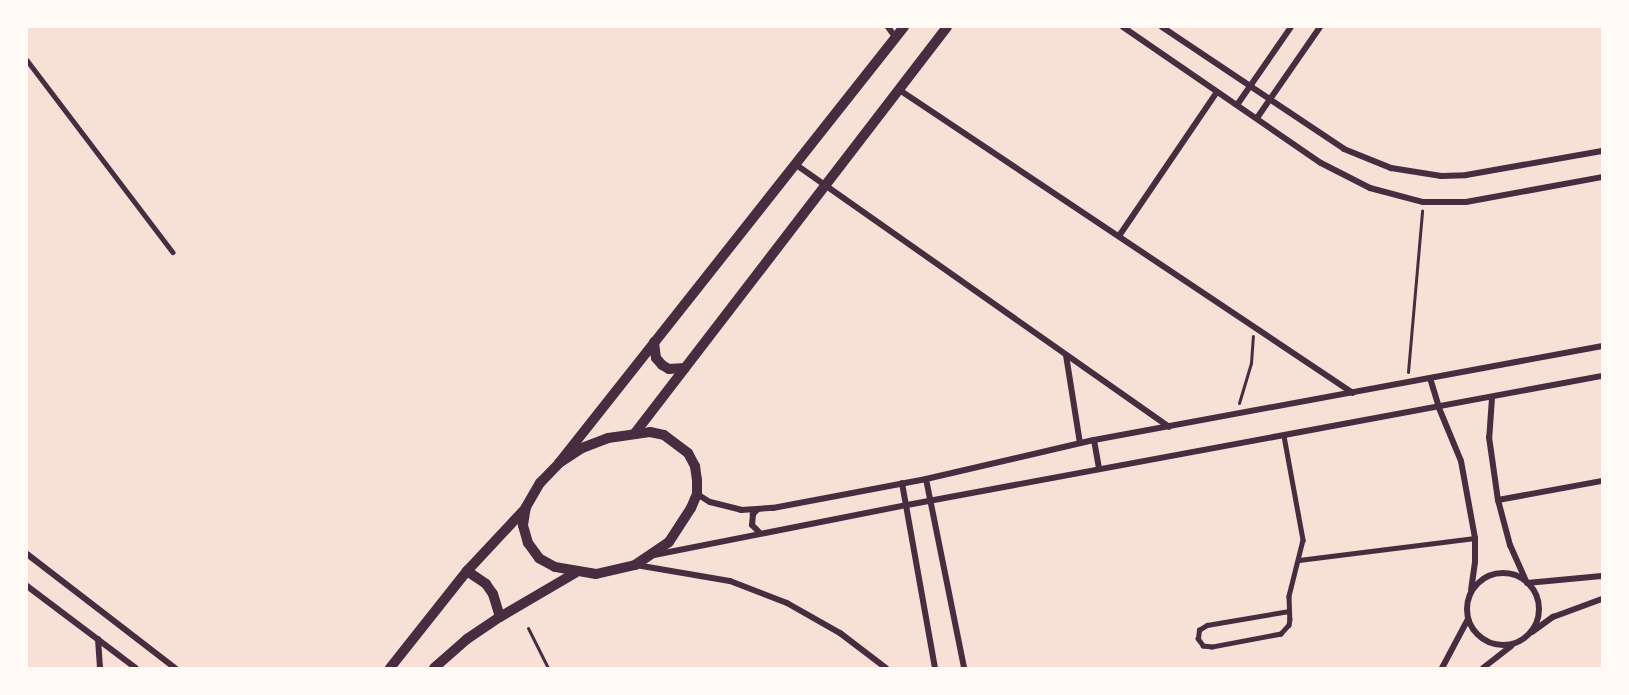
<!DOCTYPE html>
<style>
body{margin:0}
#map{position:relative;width:1629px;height:695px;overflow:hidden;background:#f7e1d7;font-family:Karla,sans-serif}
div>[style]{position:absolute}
.path>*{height:3px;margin:-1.5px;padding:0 1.5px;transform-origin:1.5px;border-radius:1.5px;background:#4a2c40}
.service>*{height:4.5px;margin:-2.25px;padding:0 2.25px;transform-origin:2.25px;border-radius:2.25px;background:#4a2c40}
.minor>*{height:6px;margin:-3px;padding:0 3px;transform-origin:3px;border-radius:3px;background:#4a2c40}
.minor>.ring{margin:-3px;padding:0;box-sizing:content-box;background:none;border:6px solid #4a2c40;border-radius:50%}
.tertiary>*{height:10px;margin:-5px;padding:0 5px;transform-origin:5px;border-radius:5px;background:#4a2c40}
span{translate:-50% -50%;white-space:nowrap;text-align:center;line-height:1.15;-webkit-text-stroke:4.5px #fffaf5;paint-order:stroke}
.frame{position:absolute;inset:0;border:28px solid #fffaf5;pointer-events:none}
</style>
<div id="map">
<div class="path">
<div style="left:1408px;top:372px;width:162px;rotate:-85deg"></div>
<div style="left:1239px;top:403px;width:42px;rotate:-73.3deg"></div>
<div style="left:1251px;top:363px;width:27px;rotate:-86deg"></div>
<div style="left:528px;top:628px;width:45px;rotate:63.4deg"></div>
</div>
<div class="service">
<div style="left:27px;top:60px;width:241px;rotate:52.8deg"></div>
<div style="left:1284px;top:436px;width:106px;rotate:79.6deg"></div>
<div style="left:1303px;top:540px;width:58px;rotate:104deg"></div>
<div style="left:1289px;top:596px;width:23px;rotate:88deg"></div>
<div style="left:1290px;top:619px;width:6px;rotate:99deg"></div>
<div style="left:1289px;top:625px;width:12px;rotate:132deg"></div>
<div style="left:1281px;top:634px;width:70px;rotate:169.3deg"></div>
<div style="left:1212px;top:647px;width:9px;rotate:-174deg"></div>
<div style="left:1203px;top:646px;width:9px;rotate:-126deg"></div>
<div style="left:1198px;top:639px;width:9px;rotate:-84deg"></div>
<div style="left:1199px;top:630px;width:9px;rotate:-32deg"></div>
<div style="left:1207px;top:625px;width:83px;rotate:-9.7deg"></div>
<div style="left:1299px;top:560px;width:177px;rotate:-7.1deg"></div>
</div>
<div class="minor">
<div style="left:888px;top:27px;width:14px;rotate:54deg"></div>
<div style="left:1123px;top:27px;width:240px;rotate:34.5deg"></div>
<div style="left:1321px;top:163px;width:55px;rotate:27deg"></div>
<div style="left:1370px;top:188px;width:55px;rotate:14.8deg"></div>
<div style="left:1423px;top:202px;width:43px"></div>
<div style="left:1466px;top:202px;width:138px;rotate:-10.4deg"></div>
<div style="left:1162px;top:27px;width:219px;rotate:33.8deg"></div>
<div style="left:1344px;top:149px;width:51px;rotate:22deg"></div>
<div style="left:1391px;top:168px;width:51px;rotate:9.1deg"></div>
<div style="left:1441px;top:176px;width:25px;rotate:-2deg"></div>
<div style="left:1466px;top:175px;width:138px;rotate:-10deg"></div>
<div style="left:898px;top:89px;width:547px;rotate:33.75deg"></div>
<div style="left:1237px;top:105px;width:95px;rotate:-55.3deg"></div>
<div style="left:1257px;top:118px;width:111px;rotate:-55.3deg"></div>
<div style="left:795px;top:164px;width:457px;rotate:35.1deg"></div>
<div style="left:1119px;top:236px;width:174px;rotate:-55.8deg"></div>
<div style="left:1066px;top:355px;width:89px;rotate:81deg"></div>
<div style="left:1430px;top:378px;width:31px;rotate:73deg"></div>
<div style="left:1439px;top:408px;width:57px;rotate:67.5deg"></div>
<div style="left:1461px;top:461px;width:78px;rotate:79.7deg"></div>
<div style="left:1475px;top:538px;width:24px;rotate:90deg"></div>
<div style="left:1475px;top:562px;width:28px;rotate:98deg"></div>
<div style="left:1492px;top:398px;width:39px;rotate:94deg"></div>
<div style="left:1489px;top:437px;width:64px;rotate:81.9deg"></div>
<div style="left:1498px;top:500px;width:47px;rotate:75.1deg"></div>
<div style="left:1510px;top:545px;width:39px;rotate:66deg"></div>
<div style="left:1094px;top:440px;width:29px;rotate:80deg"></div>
<div style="left:926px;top:479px;width:193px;rotate:78.6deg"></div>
<div style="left:902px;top:483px;width:188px;rotate:79.9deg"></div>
<div style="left:697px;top:494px;width:15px;rotate:32deg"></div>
<div style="left:710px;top:502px;width:32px;rotate:14deg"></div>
<div style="left:741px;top:510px;width:32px;rotate:-4deg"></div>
<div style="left:773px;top:508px;width:156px;rotate:-10.7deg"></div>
<div style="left:926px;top:479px;width:172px;rotate:-13.1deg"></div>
<div style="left:1094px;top:440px;width:517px;rotate:-10.48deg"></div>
<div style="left:1498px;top:500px;width:106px;rotate:-10.4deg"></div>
<div style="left:757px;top:510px;width:6px;rotate:135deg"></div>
<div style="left:753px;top:514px;width:11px;rotate:95deg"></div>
<div style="left:752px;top:525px;width:11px;rotate:45deg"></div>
<div style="left:27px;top:554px;width:187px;rotate:37.6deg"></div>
<div style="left:654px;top:555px;width:258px;rotate:-11.2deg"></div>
<div style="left:907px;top:505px;width:707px;rotate:-10.52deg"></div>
<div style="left:636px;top:565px;width:95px;rotate:9.7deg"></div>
<div style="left:730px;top:581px;width:61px;rotate:21.1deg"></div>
<div style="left:787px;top:603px;width:61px;rotate:29.5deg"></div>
<div style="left:840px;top:633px;width:58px;rotate:37.3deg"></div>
<div class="ring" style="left:1467px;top:573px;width:66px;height:66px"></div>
<div style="left:1527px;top:583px;width:75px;rotate:-5.3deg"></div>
<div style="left:27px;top:586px;width:136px;rotate:37deg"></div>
<div style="left:1532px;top:632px;width:26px;rotate:-36deg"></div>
<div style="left:1553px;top:617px;width:52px;rotate:-20.2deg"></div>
<div style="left:98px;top:639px;width:29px;rotate:86deg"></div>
<div style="left:1442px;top:668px;width:55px;rotate:-62deg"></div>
<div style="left:1483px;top:668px;width:36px;rotate:-38deg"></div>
</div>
<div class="tertiary">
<div style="left:654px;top:342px;width:16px;rotate:83deg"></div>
<div style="left:656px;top:358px;width:9px;rotate:49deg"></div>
<div style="left:662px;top:365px;width:8px;rotate:30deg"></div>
<div style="left:669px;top:369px;width:16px;rotate:-4deg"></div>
<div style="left:650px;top:432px;width:14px;rotate:12deg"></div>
<div style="left:664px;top:435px;width:30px;rotate:37deg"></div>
<div style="left:688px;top:453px;width:15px;rotate:62deg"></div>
<div style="left:695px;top:466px;width:14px;rotate:82deg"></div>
<div style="left:697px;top:480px;width:14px;rotate:90deg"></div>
<div style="left:697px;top:494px;width:15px;rotate:113deg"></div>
<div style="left:691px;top:508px;width:40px;rotate:122.9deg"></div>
<div style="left:669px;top:542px;width:41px;rotate:145.9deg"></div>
<div style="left:635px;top:565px;width:40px;rotate:167deg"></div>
<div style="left:596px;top:574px;width:42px;rotate:-170.3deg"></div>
<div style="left:555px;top:567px;width:18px;rotate:-151deg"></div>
<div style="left:539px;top:558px;width:19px;rotate:-126deg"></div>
<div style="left:528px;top:543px;width:19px;rotate:-106deg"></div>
<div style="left:523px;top:525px;width:18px;rotate:-81deg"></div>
<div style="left:526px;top:507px;width:28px;rotate:-60deg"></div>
<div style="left:540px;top:483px;width:28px;rotate:-46deg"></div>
<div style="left:559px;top:463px;width:27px;rotate:-33deg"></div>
<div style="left:582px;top:448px;width:28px;rotate:-21deg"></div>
<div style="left:608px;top:438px;width:42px;rotate:-8.1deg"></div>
<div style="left:635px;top:433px;width:512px;rotate:-52.46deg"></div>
<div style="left:559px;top:463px;width:556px;rotate:-51.65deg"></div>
<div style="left:467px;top:571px;width:23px;rotate:34deg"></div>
<div style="left:486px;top:584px;width:12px;rotate:55deg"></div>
<div style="left:493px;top:594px;width:24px;rotate:73deg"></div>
<div style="left:390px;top:668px;width:124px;rotate:-51.6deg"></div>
<div style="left:467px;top:571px;width:86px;rotate:-46.9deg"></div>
<div style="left:434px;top:668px;width:44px;rotate:-41.3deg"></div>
<div style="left:467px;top:639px;width:40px;rotate:-34deg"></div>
<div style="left:500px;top:617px;width:87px;rotate:-30.4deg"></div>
</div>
<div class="frame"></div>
</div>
